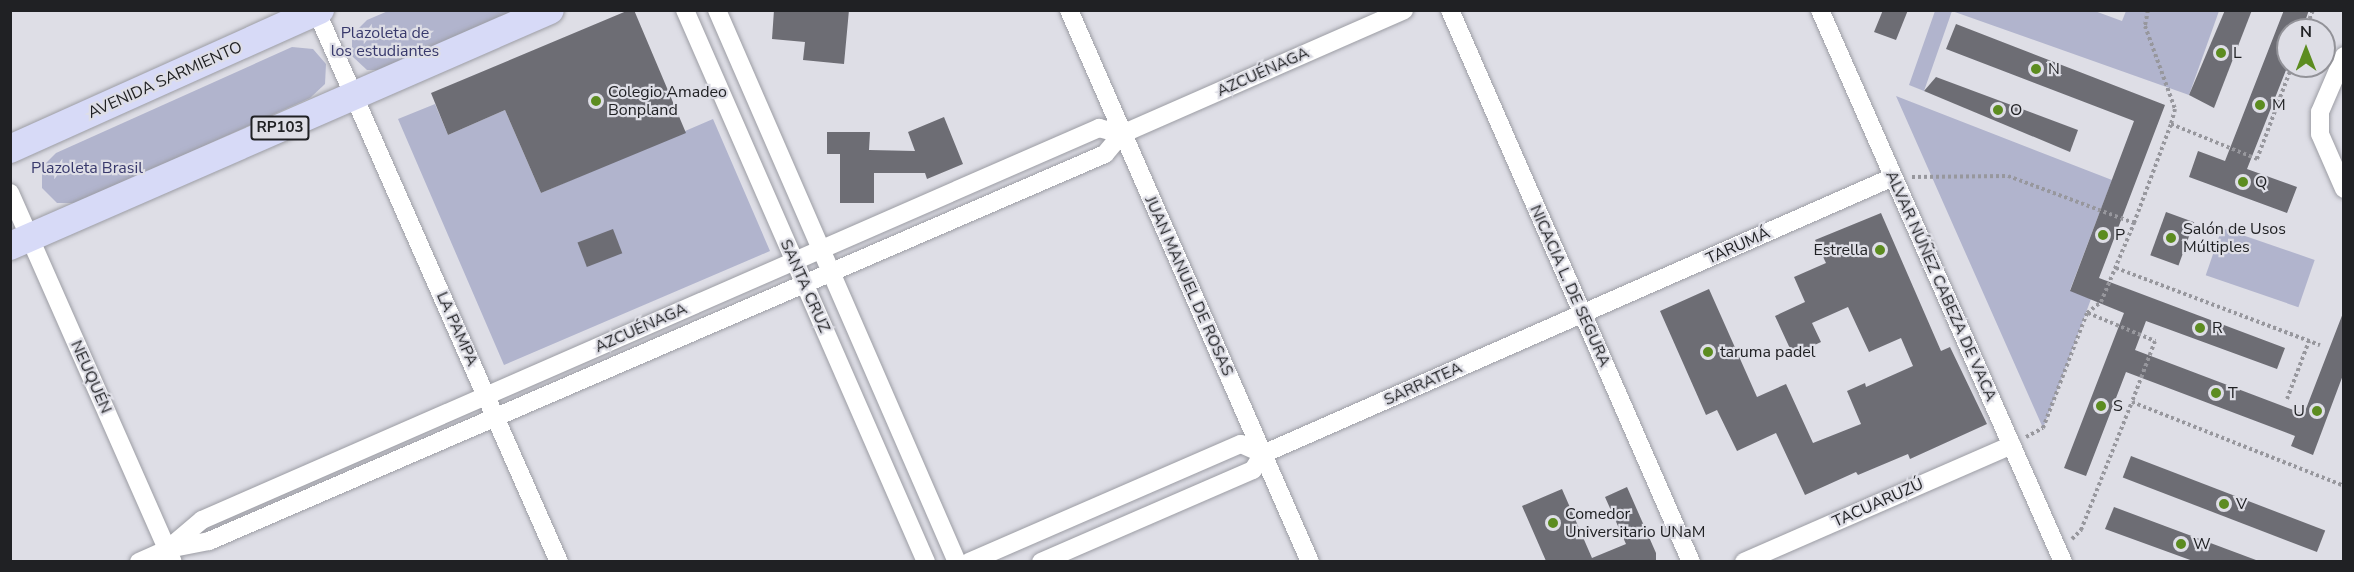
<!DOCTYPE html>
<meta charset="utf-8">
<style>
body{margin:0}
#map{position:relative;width:2354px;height:572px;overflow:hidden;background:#dedee6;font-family:"Nunito Sans",sans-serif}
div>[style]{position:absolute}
.green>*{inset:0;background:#b1b4cd;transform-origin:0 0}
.building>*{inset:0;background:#6d6d74;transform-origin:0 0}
.path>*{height:4px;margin-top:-2px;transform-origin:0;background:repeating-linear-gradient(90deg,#97979d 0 3px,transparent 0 6px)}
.roads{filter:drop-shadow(0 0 2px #9c9da4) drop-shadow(0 0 2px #9c9da4)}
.street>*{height:18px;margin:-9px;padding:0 9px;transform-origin:9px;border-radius:9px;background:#fff}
.primary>*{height:28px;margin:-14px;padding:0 14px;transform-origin:14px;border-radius:14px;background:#d7daf7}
.dots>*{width:16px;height:16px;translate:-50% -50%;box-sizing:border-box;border:3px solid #dedee6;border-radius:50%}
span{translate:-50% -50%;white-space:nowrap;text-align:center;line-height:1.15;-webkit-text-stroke:4.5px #dedee6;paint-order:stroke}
.shield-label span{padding:2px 4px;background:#dedee6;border:2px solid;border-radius:4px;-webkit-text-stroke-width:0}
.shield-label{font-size:15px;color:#202124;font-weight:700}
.park-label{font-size:16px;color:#38396c}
.poi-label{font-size:16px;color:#202124}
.left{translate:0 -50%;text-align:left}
.right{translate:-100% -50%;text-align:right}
.street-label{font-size:16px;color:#202124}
.frame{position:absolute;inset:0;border:12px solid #202124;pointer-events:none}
.north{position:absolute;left:2276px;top:18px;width:60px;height:60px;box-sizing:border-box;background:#dedee6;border:2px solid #929298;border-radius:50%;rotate:0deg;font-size:16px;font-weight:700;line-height:24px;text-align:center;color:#202124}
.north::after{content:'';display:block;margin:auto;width:21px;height:27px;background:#5c8c20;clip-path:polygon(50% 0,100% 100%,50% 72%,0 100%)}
</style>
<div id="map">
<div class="green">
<div style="clip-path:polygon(2092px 10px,2122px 21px,2126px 11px,2219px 11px,2189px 95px,1952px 11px,1924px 91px,1909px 85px,1935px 11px)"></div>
<div style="clip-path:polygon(388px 11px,520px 11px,388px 70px,367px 70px,352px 56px,352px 35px,367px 20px)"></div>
<div style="clip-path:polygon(292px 47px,313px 49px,326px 64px,325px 84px,310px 98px,78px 203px,57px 203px,42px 188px,42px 167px,56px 153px)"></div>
<div style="clip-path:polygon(1896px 96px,2112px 180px,2070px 290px,2091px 299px,2043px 428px)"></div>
<div style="clip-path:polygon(435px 104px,448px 135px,505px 110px,541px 193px,713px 119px,770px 251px,504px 365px,398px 119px)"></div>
<div style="left:2222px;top:228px;width:98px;height:50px;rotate:19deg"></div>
</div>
<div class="building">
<div style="clip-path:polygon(629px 10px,634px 10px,686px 133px,541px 193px,505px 110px,448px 135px,431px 93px)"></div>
<div style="clip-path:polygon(774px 10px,849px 10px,844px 64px,803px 60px,805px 42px,772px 39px)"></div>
<div style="clip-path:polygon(1883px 10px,1908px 10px,1896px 40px,1874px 32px)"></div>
<div style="clip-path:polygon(2225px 10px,2252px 10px,2214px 108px,2189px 95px)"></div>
<div style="clip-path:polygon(2284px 10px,2309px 10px,2302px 30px,2288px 30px,2288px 65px,2247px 169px,2297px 187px,2287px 213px,2189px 177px,2198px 151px,2225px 161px)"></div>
<div style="clip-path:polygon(1956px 24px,2165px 105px,2099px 278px,2285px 348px,2277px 369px,2146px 321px,2135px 350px,2304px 414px,2343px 313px,2343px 375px,2313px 455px,2291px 446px,2295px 436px,2126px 372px,2086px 476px,2064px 468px,2124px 313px,2070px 291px,2134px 121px,1946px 49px)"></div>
<div style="clip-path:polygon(1936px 77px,2078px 130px,2070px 152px,1924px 91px)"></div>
<div style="clip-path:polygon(944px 117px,963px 164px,927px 179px,925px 173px,874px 173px,874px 203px,840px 203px,840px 154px,827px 154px,827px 132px,870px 132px,869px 150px,915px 151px,908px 132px)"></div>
<div style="left:2166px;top:212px;width:30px;height:46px;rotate:20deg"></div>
<div style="clip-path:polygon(1881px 213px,1941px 351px,1950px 347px,1987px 424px,1910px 459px,1908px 454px,1858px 475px,1856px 472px,1805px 495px,1776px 433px,1737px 451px,1717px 410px,1706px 415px,1660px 311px,1709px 289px,1757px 397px,1786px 384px,1813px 443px,1861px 424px,1847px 391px,1865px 383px,1866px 387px,1913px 366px,1901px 338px,1869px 352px,1848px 307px,1812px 323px,1821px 342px,1793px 355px,1775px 316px,1805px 302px,1794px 277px,1826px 263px,1815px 240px)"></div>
<div style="left:613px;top:229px;width:26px;height:38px;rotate:69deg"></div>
<div style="left:2131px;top:456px;width:208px;height:23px;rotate:21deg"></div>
<div style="clip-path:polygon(1627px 487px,1656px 553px,1656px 561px,1546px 561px,1522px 506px,1562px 489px,1592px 558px,1626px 544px,1605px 497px)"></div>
<div style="clip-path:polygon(2114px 507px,2256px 560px,2255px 561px,2193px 561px,2105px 529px)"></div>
</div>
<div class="path">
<div style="left:2148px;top:10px;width:16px;rotate:101deg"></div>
<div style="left:2145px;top:26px;width:88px;rotate:70.1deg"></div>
<div style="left:2175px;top:109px;width:16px;rotate:105deg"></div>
<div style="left:2305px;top:30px;width:22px;rotate:-68deg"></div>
<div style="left:1912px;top:177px;width:96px;rotate:-0.6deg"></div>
<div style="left:2008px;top:176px;width:134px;rotate:20.5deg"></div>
<div style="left:2134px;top:223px;width:106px;rotate:-69.5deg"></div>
<div style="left:2171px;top:124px;width:93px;rotate:22.1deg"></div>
<div style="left:2257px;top:159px;width:99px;rotate:-69.4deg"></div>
<div style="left:2116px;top:268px;width:218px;rotate:20.7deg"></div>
<div style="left:2088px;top:313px;width:73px;rotate:22.7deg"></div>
<div style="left:2155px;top:341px;width:65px;rotate:110.7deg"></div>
<div style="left:2287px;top:399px;width:62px;rotate:-69.2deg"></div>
<div style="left:2026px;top:437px;width:19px;rotate:-28deg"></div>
<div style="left:2043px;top:428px;width:123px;rotate:-69.1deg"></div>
<div style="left:2087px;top:313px;width:18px;rotate:-38deg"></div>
<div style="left:2101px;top:302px;width:86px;rotate:-67.3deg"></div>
<div style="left:2072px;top:539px;width:13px;rotate:-45deg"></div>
<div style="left:2081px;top:530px;width:138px;rotate:-68.3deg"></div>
<div style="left:2132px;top:402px;width:228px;rotate:21.6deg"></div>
</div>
<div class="roads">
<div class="street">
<div style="left:316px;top:10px;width:603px;rotate:66.24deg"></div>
<div style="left:685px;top:10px;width:602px;rotate:66.41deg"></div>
<div style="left:717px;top:10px;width:602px;rotate:66.5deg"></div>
<div style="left:1069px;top:10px;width:602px;rotate:66.41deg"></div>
<div style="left:1450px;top:10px;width:602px;rotate:66.41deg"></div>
<div style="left:1820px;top:10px;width:603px;rotate:66.24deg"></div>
<div style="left:2344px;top:56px;width:61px;rotate:113.2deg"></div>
<div style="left:2320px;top:112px;width:22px;rotate:90deg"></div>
<div style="left:2320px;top:134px;width:60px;rotate:66.4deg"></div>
<div style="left:10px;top:193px;width:403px;rotate:66.2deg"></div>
<div style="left:170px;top:547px;width:42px;rotate:-40.2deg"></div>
<div style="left:202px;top:520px;width:979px;rotate:-23.61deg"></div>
<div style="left:1099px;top:128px;width:24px;rotate:15deg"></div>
<div style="left:139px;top:562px;width:32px;rotate:-24deg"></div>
<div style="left:168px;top:549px;width:42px;rotate:-11deg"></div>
<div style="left:209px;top:541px;width:976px;rotate:-23.36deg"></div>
<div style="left:1105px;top:154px;width:26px;rotate:-50deg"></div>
<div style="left:1122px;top:134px;width:308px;rotate:-23.7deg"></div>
<div style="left:969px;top:562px;width:296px;rotate:-23.5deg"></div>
<div style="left:1241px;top:444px;width:24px;rotate:24deg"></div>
<div style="left:1041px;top:562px;width:231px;rotate:-23.5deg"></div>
<div style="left:1253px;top:470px;width:19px;rotate:-58deg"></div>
<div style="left:1263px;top:454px;width:688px;rotate:-23.73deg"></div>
<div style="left:1744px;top:562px;width:292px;rotate:-23.6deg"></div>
</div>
<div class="primary">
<div style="left:10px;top:149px;width:340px;rotate:-24.2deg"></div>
<div style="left:10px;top:246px;width:589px;rotate:-23.61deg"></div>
</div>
</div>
<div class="dots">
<div style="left:2221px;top:53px;background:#5c8c20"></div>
<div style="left:2036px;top:69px;background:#5c8c20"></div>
<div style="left:596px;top:101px;background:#5c8c20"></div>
<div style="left:2260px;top:105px;background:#5c8c20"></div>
<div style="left:1998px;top:110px;background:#5c8c20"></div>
<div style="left:2243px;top:182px;background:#5c8c20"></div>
<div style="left:2103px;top:235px;background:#5c8c20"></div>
<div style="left:2171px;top:238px;background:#5c8c20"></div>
<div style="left:1880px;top:250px;background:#5c8c20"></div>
<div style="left:2200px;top:328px;background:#5c8c20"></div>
<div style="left:1708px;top:352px;background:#5c8c20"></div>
<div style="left:2216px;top:393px;background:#5c8c20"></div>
<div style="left:2101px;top:406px;background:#5c8c20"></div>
<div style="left:2317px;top:411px;background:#5c8c20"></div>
<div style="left:2224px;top:504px;background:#5c8c20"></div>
<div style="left:1553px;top:523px;background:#5c8c20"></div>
<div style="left:2181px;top:544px;background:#5c8c20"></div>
</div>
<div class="shield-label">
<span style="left:280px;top:128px">RP103</span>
</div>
<div class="park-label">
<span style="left:385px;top:42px">Plazoleta de<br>los estudiantes</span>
<span style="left:87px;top:168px">Plazoleta Brasil</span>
</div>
<div class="poi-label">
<span class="left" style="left:2233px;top:53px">L</span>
<span class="left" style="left:2048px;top:69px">N</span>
<span class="left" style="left:608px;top:101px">Colegio Amadeo<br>Bonpland</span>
<span class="left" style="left:2272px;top:105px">M</span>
<span class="left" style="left:2010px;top:110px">O</span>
<span class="left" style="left:2255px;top:182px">Q</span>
<span class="left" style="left:2183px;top:238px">Salón de Usos<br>Múltiples</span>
<span class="left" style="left:2115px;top:235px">P</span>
<span class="right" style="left:1868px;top:250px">Estrella</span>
<span class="left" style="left:2212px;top:328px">R</span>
<span class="left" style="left:1720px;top:352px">taruma padel</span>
<span class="left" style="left:2228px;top:393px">T</span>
<span class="left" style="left:2113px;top:406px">S</span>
<span class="right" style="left:2305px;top:411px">U</span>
<span class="left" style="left:2236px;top:504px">V</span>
<span class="left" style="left:1565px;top:523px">Comedor<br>Universitario UNaM</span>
<span class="left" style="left:2193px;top:544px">W</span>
</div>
<div class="street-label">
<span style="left:1263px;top:72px;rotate:-24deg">AZCUÉNAGA</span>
<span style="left:165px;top:80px;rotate:-24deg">AVENIDA SARMIENTO</span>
<span style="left:1738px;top:246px;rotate:-24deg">TARUMÁ</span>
<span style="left:805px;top:286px;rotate:66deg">SANTA CRUZ</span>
<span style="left:1189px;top:286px;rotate:66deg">JUAN MANUEL DE ROSAS</span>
<span style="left:1570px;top:286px;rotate:66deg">NICACIA L. DE SEGURA</span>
<span style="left:1941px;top:286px;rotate:66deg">ALVAR NÚÑEZ CABEZA DE VACA</span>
<span style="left:641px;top:328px;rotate:-24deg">AZCUÉNAGA</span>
<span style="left:457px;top:329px;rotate:66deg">LA PAMPA</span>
<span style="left:91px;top:377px;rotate:66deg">NEUQUÉN</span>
<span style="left:1423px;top:384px;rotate:-24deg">SARRATEA</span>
<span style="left:1878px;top:503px;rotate:-24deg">TACUARUZÚ</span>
</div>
<div class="frame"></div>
<div class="north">N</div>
</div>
